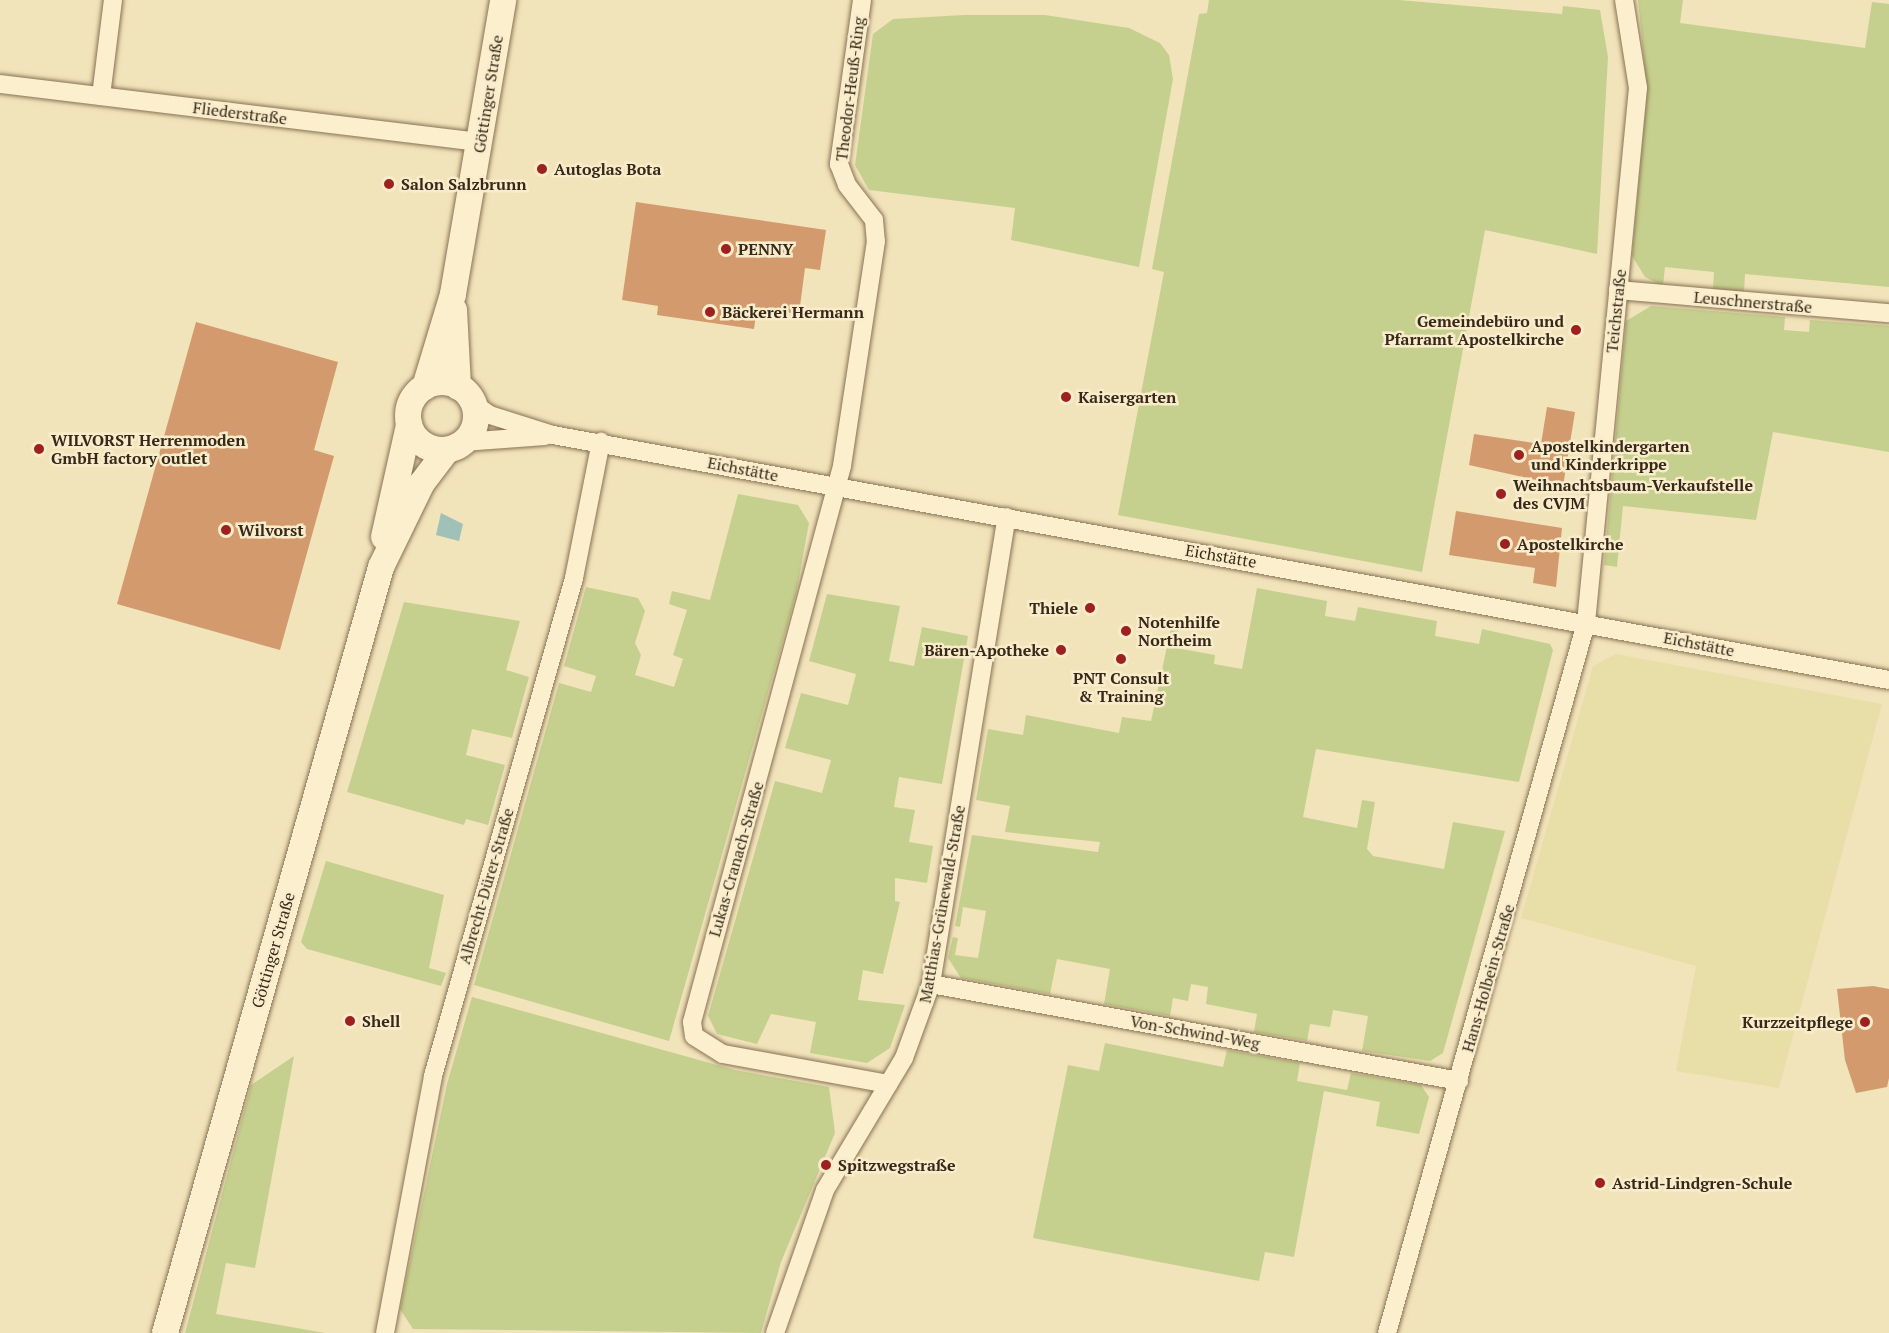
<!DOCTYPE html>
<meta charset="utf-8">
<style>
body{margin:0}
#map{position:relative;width:1889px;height:1333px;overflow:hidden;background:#f1e3ba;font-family:"PT Serif",serif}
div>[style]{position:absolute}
.farmland>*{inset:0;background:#e7dfa7}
.green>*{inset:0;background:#c6d08e}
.water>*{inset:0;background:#9fc1b8}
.building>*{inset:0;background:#d39a6d}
.roads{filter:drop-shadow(0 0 2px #897253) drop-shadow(0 0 2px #897253)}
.street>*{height:18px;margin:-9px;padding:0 9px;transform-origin:9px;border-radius:9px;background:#fcefce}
.secondary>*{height:26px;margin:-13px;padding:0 13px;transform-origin:13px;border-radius:13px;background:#fcefce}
.secondary>.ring{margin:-13px;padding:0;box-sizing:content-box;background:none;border:26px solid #fcefce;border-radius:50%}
.dots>*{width:16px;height:16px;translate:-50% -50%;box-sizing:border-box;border:3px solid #f8ecca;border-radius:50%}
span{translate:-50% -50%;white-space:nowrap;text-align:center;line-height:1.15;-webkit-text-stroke:5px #f8ecca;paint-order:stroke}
.street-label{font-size:16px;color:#37291a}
.poi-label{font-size:16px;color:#37291a;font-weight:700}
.left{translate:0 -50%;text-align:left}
.right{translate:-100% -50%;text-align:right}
</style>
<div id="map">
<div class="farmland">
<div style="clip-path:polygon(1616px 654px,1882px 704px,1779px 1088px,1676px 1071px,1696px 966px,1521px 918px,1593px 666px)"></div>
</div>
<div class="green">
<div style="clip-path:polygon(1209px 0,1399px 0,1562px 14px,1563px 6px,1600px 10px,1608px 57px,1597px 254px,1485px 230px,1422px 572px,1118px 515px,1164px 272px,1152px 269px,1199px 14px,1207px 13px)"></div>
<div style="clip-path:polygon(1638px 0,1683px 0,1680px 23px,1865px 48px,1872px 2px,1889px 4px,1889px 287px,1745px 274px,1744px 293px,1713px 290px,1714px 272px,1665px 267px,1663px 286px,1645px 277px,1632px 256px,1647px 90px)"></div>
<div style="clip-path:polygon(964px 15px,1045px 15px,1129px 28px,1160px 43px,1169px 55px,1173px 79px,1139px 267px,1011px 240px,1015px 208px,869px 190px,855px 165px,873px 34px,893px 19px)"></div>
<div style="clip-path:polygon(1651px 306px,1785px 317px,1784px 330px,1809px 332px,1810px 320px,1889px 326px,1889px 452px,1773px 432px,1756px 520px,1623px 506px,1617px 567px,1604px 565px,1626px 321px)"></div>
<div style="clip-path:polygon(738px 494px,798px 505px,809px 523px,796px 594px,669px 1041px,474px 985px,559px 683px,591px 692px,596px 676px,564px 666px,586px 587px,638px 598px,645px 611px,635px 643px,641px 655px,635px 675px,674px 687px,683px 659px,673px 655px,687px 610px,669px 604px,672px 591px,710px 600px)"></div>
<div style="clip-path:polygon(1257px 588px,1327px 601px,1325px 616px,1355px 621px,1358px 607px,1437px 621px,1435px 636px,1479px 644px,1482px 629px,1550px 644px,1553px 650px,1519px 782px,1316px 749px,1303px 817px,1357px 828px,1362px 800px,1375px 802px,1367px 849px,1373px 856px,1444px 869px,1453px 822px,1505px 831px,1443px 1053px,1430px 1061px,1362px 1051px,1368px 1016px,1333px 1010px,1330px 1027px,1310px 1024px,1307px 1041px,1254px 1032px,1257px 1014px,1206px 1004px,1208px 987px,1191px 984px,1188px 1001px,1173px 998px,1170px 1016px,1104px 1004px,1110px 969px,1057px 959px,1050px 994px,961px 978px,948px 958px,953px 937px,958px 938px,955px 955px,978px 958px,986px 911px,963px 907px,960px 927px,955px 926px,972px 835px,1098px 852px,1100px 842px,1005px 832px,1010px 806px,976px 800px,988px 729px,1023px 735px,1026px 715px,1119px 733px,1122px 717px,1151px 721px,1171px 628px,1179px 630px,1176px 648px,1215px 655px,1214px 664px,1242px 669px)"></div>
<div style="clip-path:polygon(827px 594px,900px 606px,889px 661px,914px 666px,922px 627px,968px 636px,942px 784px,899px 777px,894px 807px,915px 810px,909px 842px,933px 846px,927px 883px,895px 878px,895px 901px,900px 902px,883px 974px,863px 970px,858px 1000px,905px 1005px,890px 1048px,867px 1063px,810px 1053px,816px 1022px,771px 1014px,757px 1044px,717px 1034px,708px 1016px,775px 781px,822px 793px,831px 760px,785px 748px,801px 693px,848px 705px,856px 674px,809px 661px)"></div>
<div style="clip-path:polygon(404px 602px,520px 621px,506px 670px,529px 677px,512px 738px,472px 729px,466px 755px,505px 765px,488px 825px,466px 819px,464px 825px,347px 792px)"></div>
<div style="clip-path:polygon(326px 861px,444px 895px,429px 968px,446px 973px,441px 986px,307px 949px,301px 942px)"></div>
<div style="clip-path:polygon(472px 997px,735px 1070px,829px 1087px,835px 1133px,781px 1262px,761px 1333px,413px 1329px,400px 1309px,447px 1084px)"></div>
<div style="clip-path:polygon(1105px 1043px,1223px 1067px,1227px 1050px,1300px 1063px,1297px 1081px,1347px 1090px,1351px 1073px,1421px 1085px,1429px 1097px,1419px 1134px,1376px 1126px,1380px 1102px,1324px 1091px,1294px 1257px,1265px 1252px,1259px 1281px,1033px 1238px,1068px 1065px,1099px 1071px)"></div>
<div style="clip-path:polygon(294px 1056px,255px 1268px,226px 1263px,216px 1314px,325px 1333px,185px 1333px,251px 1085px)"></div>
</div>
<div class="water">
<div style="clip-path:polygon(441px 513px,463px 524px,459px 541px,436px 535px)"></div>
</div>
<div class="building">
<div style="clip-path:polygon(636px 202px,826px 230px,820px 270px,805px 268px,799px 314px,757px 308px,754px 329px,657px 315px,658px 306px,622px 300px)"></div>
<div style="clip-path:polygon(196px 322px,338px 362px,314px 450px,334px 456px,280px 650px,117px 604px)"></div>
<div style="clip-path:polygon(1547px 407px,1575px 412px,1563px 486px,1469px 465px,1474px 434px,1541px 444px)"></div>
<div style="clip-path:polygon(1456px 511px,1562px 528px,1556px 587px,1533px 583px,1535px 568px,1449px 555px)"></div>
<div style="clip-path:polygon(1873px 986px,1889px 989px,1889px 1078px,1887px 1087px,1856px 1093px,1845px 1060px,1837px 989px)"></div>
</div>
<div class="roads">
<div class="street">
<div style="left:862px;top:0;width:166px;rotate:98deg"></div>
<div style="left:839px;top:164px;width:22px;rotate:69deg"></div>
<div style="left:847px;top:185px;width:44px;rotate:52.4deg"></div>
<div style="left:874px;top:220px;width:21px;rotate:85deg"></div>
<div style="left:876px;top:241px;width:228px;rotate:98.6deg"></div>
<div style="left:842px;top:466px;width:576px;rotate:105.1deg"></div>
<div style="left:692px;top:1022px;width:14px;rotate:82deg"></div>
<div style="left:694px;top:1036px;width:34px;rotate:32deg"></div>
<div style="left:723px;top:1054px;width:168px;rotate:10.3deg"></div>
<div style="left:0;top:84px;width:484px;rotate:6.9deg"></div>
<div style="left:101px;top:96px;width:97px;rotate:-82.9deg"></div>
<div style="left:1618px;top:290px;width:272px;rotate:4.9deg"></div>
<div style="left:474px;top:404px;width:19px;rotate:35deg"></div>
<div style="left:490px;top:415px;width:66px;rotate:17.6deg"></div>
<div style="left:553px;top:435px;width:1358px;rotate:10.39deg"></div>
<div style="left:463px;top:442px;width:82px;rotate:-4.2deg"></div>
<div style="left:931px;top:984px;width:537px;rotate:10.41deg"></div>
<div style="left:385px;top:1333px;width:261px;rotate:-79.4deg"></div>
<div style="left:433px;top:1076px;width:518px;rotate:-74.19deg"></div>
<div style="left:574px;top:578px;width:139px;rotate:-78.8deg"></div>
<div style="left:775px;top:1333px;width:151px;rotate:-70.7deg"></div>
<div style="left:825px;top:1190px;width:154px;rotate:-59.1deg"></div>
<div style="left:904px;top:1058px;width:79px;rotate:-70deg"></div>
<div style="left:931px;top:984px;width:473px;rotate:-80.8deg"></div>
<div style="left:1387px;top:1333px;width:737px;rotate:-74.34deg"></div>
<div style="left:1586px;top:623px;width:538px;rotate:-84.45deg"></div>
<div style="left:1638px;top:88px;width:89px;rotate:-99deg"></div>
</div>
<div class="secondary">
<div style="left:454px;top:310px;width:77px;rotate:87deg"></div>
<div class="ring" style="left:408px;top:382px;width:42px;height:42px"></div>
<div style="left:425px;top:387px;width:97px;rotate:-73.2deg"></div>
<div style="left:453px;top:294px;width:298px;rotate:-80.3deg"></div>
<div style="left:384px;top:537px;width:115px;rotate:-77.4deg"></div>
<div style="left:165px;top:1333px;width:796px;rotate:-74.25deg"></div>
<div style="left:381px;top:567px;width:93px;rotate:-64deg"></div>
<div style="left:422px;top:483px;width:41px;rotate:-52.9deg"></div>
</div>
</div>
<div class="dots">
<div style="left:542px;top:169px;background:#9d211e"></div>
<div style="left:389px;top:184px;background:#9d211e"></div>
<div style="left:726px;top:249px;background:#9d211e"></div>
<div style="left:710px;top:312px;background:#9d211e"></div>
<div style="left:1576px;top:330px;background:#9d211e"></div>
<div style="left:1066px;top:397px;background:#9d211e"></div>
<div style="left:39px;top:449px;background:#9d211e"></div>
<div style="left:1519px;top:455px;background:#9d211e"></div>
<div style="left:1501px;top:494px;background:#9d211e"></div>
<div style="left:226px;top:530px;background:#9d211e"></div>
<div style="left:1505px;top:544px;background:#9d211e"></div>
<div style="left:1090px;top:608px;background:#9d211e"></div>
<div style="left:1126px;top:631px;background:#9d211e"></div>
<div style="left:1061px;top:650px;background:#9d211e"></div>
<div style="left:1121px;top:659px;background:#9d211e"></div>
<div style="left:350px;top:1021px;background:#9d211e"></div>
<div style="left:1865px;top:1022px;background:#9d211e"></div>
<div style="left:826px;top:1165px;background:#9d211e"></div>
<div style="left:1600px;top:1183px;background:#9d211e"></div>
</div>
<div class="street-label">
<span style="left:850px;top:89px;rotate:-83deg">Theodor-Heuß-Ring</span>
<span style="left:488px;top:94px;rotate:-81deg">Göttinger Straße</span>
<span style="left:240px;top:113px;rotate:7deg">Fliederstraße</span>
<span style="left:1753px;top:302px;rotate:5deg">Leuschnerstraße</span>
<span style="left:1616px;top:311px;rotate:-84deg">Teichstraße</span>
<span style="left:743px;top:469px;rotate:11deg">Eichstätte</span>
<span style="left:1221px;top:556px;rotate:10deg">Eichstätte</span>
<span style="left:1699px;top:644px;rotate:11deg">Eichstätte</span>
<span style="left:736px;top:859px;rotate:-74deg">Lukas-Cranach-Straße</span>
<span style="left:486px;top:886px;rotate:-74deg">Albrecht-Dürer-Straße</span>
<span style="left:942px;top:904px;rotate:-80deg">Matthias-Grünewald-Straße</span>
<span style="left:273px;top:950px;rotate:-74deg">Göttinger Straße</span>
<span style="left:1488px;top:978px;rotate:-74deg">Hans-Holbein-Straße</span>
<span style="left:1195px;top:1032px;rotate:10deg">Von-Schwind-Weg</span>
</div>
<div class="poi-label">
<span class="left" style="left:554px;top:169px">Autoglas Bota</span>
<span class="left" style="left:401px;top:184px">Salon Salzbrunn</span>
<span class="left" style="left:738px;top:249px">PENNY</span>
<span class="left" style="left:722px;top:312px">Bäckerei Hermann</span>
<span class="right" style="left:1564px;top:330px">Gemeindebüro und<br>Pfarramt Apostelkirche</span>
<span class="left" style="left:1078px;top:397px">Kaisergarten</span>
<span class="left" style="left:51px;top:449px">WILVORST Herrenmoden<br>GmbH factory outlet</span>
<span class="left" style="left:1531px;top:455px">Apostelkindergarten<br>und Kinderkrippe</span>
<span class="left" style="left:1513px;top:494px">Weihnachtsbaum-Verkaufstelle<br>des CVJM</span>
<span class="left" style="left:238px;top:530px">Wilvorst</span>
<span class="left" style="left:1517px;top:544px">Apostelkirche</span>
<span class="right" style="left:1078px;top:608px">Thiele</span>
<span class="left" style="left:1138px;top:631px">Notenhilfe<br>Northeim</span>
<span class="right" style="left:1049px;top:650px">Bären-Apotheke</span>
<span style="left:1121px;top:687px">PNT Consult<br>&amp; Training</span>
<span class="left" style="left:362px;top:1021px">Shell</span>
<span class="right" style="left:1853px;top:1022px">Kurzzeitpflege</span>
<span class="left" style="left:838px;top:1165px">Spitzwegstraße</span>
<span class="left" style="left:1612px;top:1183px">Astrid-Lindgren-Schule</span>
</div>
</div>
